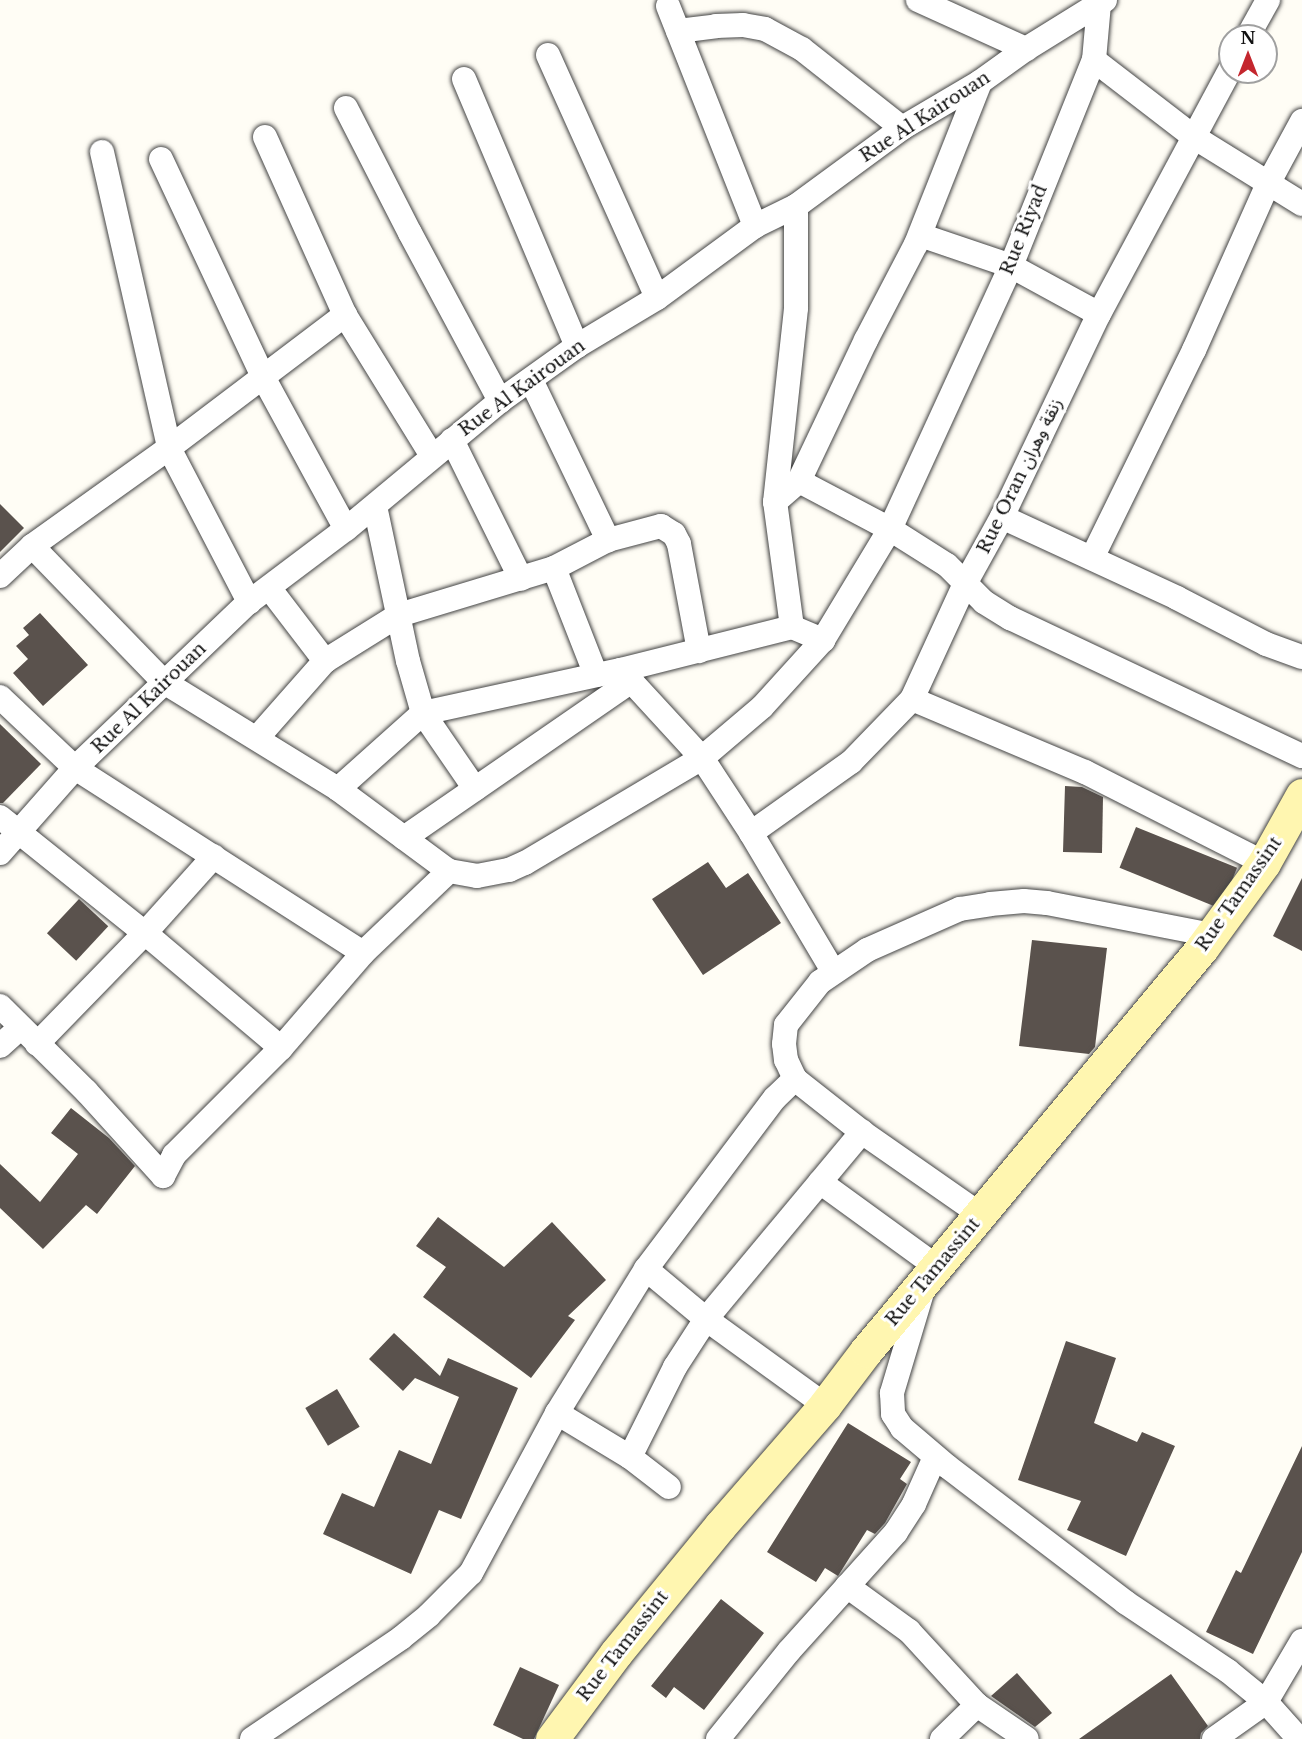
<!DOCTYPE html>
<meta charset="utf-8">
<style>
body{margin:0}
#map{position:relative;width:1302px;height:1739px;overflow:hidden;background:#fffdf5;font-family:"Libre Baskerville","Noto Sans Arabic",serif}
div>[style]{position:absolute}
.building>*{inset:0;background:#5a524d;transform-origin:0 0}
.roads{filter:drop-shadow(0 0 2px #444) drop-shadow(0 0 2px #444)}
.minor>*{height:24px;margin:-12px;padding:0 12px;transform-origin:12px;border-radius:12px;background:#fff}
.secondary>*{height:33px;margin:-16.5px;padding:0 16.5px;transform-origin:16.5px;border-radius:16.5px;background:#fff6b0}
span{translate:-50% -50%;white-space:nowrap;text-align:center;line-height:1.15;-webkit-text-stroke:6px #fff;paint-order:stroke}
.street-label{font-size:18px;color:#111}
.north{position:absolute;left:1218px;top:24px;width:60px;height:60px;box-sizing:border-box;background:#fff;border:2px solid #a0a0a0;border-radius:50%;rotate:0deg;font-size:16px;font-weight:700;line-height:24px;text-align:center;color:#111}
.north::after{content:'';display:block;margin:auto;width:21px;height:27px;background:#c4262e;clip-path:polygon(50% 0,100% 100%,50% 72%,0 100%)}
</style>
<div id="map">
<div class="building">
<div style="clip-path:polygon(0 504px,24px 528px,0 552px)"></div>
<div style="clip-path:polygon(40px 613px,88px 665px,43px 706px,13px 673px,28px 659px,16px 646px,29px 635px,23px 628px)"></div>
<div style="clip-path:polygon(0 724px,41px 764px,3px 803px,0 803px)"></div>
<div style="clip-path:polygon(1065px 786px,1082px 787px,1103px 797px,1102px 853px,1063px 852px)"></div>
<div style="left:1136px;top:827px;width:109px;height:44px;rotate:22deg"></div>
<div style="clip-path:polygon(708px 862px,726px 888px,748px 873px,781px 923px,703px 975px,652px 899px)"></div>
<div style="clip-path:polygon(1302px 878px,1302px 951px,1273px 936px)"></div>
<div style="left:79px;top:899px;width:40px;height:47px;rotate:43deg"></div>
<div style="clip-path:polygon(1032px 940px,1107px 948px,1095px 1047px,1089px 1054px,1019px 1046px)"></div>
<div style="clip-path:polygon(71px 1108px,109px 1138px,135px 1166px,97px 1214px,86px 1205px,43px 1249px,0 1208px,0 1164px,40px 1202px,78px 1154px,51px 1133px)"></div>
<div style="clip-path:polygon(438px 1217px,504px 1267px,552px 1222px,606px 1280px,568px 1316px,575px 1320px,531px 1378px,423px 1297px,446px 1267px,416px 1246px)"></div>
<div style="clip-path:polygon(394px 1333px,440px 1376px,448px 1358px,518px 1388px,461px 1519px,439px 1510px,411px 1574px,323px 1534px,342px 1493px,374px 1507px,399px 1450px,431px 1464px,459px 1397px,415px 1378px,403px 1391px,369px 1359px)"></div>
<div style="clip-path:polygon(1066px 1341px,1116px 1358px,1094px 1423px,1137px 1442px,1142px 1432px,1175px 1446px,1126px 1556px,1067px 1530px,1081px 1501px,1018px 1480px)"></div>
<div style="left:337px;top:1389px;width:44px;height:37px;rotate:59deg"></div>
<div style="clip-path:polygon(848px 1423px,911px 1462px,900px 1479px,907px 1484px,885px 1523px,875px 1534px,867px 1530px,838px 1576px,825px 1568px,816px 1582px,767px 1552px)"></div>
<div style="clip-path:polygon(1302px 1446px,1302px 1552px,1253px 1654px,1206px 1632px,1236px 1570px,1241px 1573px)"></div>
<div style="clip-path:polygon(721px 1599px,764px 1633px,704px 1710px,674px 1687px,666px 1698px,651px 1686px)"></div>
<div style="clip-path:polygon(520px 1667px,559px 1685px,534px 1739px,523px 1739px,493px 1725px)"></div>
<div style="clip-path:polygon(1017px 1673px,1052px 1713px,1035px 1727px,991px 1696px)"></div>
<div style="clip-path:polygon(1171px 1674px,1208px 1726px,1201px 1733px,1200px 1739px,1079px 1739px)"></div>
</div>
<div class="roads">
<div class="minor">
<div style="left:918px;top:0;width:119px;rotate:24.4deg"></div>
<div style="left:668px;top:6px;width:237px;rotate:68.4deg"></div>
<div style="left:678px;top:31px;width:38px;rotate:-7deg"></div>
<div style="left:716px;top:26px;width:27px;rotate:-2deg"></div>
<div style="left:743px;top:25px;width:22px;rotate:10deg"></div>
<div style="left:765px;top:29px;width:42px;rotate:28.4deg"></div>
<div style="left:802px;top:49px;width:127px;rotate:38.3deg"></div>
<div style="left:1248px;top:36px;width:41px;rotate:-60.9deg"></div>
<div style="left:548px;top:55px;width:266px;rotate:65.8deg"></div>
<div style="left:1094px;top:60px;width:126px;rotate:37.6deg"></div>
<div style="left:1194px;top:137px;width:127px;rotate:31.8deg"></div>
<div style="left:464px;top:79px;width:290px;rotate:67.1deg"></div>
<div style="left:346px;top:108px;width:140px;rotate:62.9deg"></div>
<div style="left:410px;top:233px;width:191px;rotate:61.8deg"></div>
<div style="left:265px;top:137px;width:195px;rotate:65.8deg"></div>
<div style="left:345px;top:315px;width:166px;rotate:58.3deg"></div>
<div style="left:102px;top:152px;width:303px;rotate:77.2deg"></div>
<div style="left:169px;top:448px;width:221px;rotate:-37.1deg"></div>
<div style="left:161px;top:159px;width:238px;rotate:64.9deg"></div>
<div style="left:262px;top:375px;width:175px;rotate:61.4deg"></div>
<div style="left:920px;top:235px;width:96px;rotate:18.8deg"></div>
<div style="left:1011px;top:266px;width:100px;rotate:28.6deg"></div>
<div style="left:531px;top:380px;width:178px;rotate:64.3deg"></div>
<div style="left:452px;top:440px;width:155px;rotate:63.6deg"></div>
<div style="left:799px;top:481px;width:103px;rotate:27.8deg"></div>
<div style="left:890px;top:529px;width:67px;rotate:32.3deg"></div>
<div style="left:947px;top:565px;width:52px;rotate:45deg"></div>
<div style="left:984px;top:602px;width:31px;rotate:32deg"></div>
<div style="left:1010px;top:618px;width:323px;rotate:25.3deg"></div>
<div style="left:775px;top:502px;width:32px;rotate:-41deg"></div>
<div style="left:799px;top:481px;width:156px;rotate:-64.6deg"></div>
<div style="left:866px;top:340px;width:108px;rotate:-62.5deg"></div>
<div style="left:916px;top:244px;width:174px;rotate:-68.4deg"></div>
<div style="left:375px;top:506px;width:158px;rotate:78deg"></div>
<div style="left:408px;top:661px;width:54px;rotate:73.9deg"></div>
<div style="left:423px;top:713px;width:92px;rotate:55.6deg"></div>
<div style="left:1002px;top:517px;width:193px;rotate:24.8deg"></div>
<div style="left:1177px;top:598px;width:100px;rotate:27.3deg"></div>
<div style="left:1266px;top:644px;width:38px;rotate:20deg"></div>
<div style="left:32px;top:546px;width:190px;rotate:45.9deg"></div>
<div style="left:164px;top:682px;width:204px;rotate:31.6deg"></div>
<div style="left:338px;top:789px;width:138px;rotate:36.5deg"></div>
<div style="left:449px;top:871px;width:28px;rotate:10deg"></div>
<div style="left:477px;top:876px;width:33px;rotate:-11deg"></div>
<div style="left:509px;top:870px;width:17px;rotate:-24deg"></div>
<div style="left:525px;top:863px;width:206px;rotate:-30.7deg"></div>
<div style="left:702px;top:758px;width:79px;rotate:-40.4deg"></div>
<div style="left:762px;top:707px;width:91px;rotate:-47.7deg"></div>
<div style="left:823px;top:640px;width:130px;rotate:-58.9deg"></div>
<div style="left:890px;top:529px;width:289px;rotate:-65.3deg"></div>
<div style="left:1011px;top:266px;width:222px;rotate:-68.1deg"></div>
<div style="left:1094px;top:60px;width:56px;rotate:-84.9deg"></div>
<div style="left:1092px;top:558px;width:232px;rotate:-63.9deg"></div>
<div style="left:1194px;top:350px;width:182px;rotate:-66deg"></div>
<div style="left:1268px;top:184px;width:72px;rotate:-61.6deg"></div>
<div style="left:554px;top:568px;width:115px;rotate:68.6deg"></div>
<div style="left:0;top:576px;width:44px;rotate:-43.2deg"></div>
<div style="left:32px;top:546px;width:168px;rotate:-35.6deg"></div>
<div style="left:169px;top:448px;width:174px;rotate:62.5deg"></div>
<div style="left:270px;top:589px;width:91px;rotate:52.6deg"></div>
<div style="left:792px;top:627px;width:126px;rotate:-97.7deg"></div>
<div style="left:775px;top:502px;width:195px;rotate:-83.8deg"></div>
<div style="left:796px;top:308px;width:102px;rotate:-90deg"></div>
<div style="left:621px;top:670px;width:120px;rotate:47.4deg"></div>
<div style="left:702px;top:758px;width:90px;rotate:56.8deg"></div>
<div style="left:751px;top:833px;width:161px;rotate:59.3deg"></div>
<div style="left:0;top:697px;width:103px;rotate:43.4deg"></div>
<div style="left:75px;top:768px;width:342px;rotate:32.7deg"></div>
<div style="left:912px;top:699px;width:188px;rotate:22.9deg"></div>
<div style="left:1085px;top:772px;width:201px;rotate:26.9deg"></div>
<div style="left:257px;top:738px;width:103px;rotate:-48.6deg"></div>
<div style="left:325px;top:661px;width:87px;rotate:-31.9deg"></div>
<div style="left:399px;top:615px;width:162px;rotate:-16.9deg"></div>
<div style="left:554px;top:568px;width:61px;rotate:-27.4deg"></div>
<div style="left:608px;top:540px;width:55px;rotate:-14.8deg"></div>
<div style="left:661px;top:526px;width:15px;rotate:32deg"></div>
<div style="left:674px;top:534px;width:11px;rotate:63deg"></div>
<div style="left:679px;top:544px;width:109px;rotate:79.4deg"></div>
<div style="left:338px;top:789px;width:114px;rotate:-41.8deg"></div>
<div style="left:423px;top:713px;width:203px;rotate:-12.3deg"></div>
<div style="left:621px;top:670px;width:176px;rotate:-14.1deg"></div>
<div style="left:792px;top:627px;width:34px;rotate:23deg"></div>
<div style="left:0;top:817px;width:186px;rotate:38.7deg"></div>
<div style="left:145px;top:933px;width:178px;rotate:40.2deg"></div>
<div style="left:751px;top:833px;width:123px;rotate:-35.4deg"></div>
<div style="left:851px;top:762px;width:88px;rotate:-45.9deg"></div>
<div style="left:912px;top:699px;width:127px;rotate:-65.3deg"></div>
<div style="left:965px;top:584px;width:77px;rotate:-61.1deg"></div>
<div style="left:1002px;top:517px;width:225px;rotate:-64.5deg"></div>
<div style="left:1099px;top:314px;width:277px;rotate:-61.8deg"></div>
<div style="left:404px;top:838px;width:277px;rotate:-34.6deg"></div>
<div style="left:0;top:853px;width:113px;rotate:-48.6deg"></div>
<div style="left:75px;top:768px;width:240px;rotate:-43.7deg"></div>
<div style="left:249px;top:602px;width:121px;rotate:-37deg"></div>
<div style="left:346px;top:529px;width:200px;rotate:-39.7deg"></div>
<div style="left:500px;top:401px;width:95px;rotate:-35.5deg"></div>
<div style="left:577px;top:346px;width:93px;rotate:-31deg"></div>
<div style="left:657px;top:298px;width:122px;rotate:-36.3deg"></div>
<div style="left:755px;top:226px;width:46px;rotate:-26deg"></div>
<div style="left:796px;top:206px;width:132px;rotate:-36.3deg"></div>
<div style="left:902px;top:128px;width:91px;rotate:-30.5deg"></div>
<div style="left:980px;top:82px;width:57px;rotate:-35.7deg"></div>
<div style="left:1026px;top:49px;width:93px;rotate:-31.8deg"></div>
<div style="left:0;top:1006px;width:121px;rotate:44.7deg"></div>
<div style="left:86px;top:1091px;width:115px;rotate:47.8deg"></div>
<div style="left:163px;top:1176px;width:24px;rotate:-62deg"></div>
<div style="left:174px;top:1155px;width:151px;rotate:-45deg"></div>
<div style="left:281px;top:1048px;width:125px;rotate:-49.2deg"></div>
<div style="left:363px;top:953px;width:119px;rotate:-43.6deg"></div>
<div style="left:37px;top:1044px;width:155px;rotate:-45.8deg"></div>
<div style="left:145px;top:933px;width:103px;rotate:-48.1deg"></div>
<div style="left:0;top:1046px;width:28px;rotate:-42deg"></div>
<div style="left:820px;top:1182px;width:145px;rotate:36deg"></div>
<div style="left:981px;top:1215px;width:145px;rotate:-145.1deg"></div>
<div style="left:862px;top:1132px;width:85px;rotate:-141.7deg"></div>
<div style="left:795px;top:1079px;width:21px;rotate:-115deg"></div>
<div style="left:786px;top:1060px;width:16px;rotate:-97deg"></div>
<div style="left:784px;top:1044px;width:19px;rotate:-84deg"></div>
<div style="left:786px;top:1025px;width:55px;rotate:-51.7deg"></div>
<div style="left:820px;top:982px;width:57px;rotate:-34.2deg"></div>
<div style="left:867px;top:950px;width:102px;rotate:-23.8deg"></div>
<div style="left:960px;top:909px;width:30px;rotate:-9deg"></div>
<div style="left:990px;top:904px;width:34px;rotate:-5deg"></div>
<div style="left:1024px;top:901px;width:23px;rotate:5deg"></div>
<div style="left:1047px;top:903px;width:168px;rotate:11deg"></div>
<div style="left:646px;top:1269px;width:78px;rotate:39.8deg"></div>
<div style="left:706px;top:1319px;width:147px;rotate:35.9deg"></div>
<div style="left:924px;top:1286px;width:112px;rotate:106.7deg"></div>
<div style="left:892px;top:1393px;width:21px;rotate:87deg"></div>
<div style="left:893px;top:1414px;width:17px;rotate:57deg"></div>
<div style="left:902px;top:1428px;width:60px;rotate:40.3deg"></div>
<div style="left:948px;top:1467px;width:223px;rotate:37.3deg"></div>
<div style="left:1125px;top:1602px;width:124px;rotate:33.8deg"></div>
<div style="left:1228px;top:1671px;width:49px;rotate:39.2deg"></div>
<div style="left:1266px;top:1702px;width:50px;rotate:48.3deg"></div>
<div style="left:557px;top:1413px;width:85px;rotate:31.1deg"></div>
<div style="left:630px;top:1457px;width:49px;rotate:37.6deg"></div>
<div style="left:630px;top:1457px;width:101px;rotate:-63.4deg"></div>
<div style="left:675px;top:1367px;width:57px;rotate:-57.1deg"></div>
<div style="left:706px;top:1319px;width:244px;rotate:-50.2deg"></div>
<div style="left:847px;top:1586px;width:77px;rotate:36deg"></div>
<div style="left:909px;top:1631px;width:100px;rotate:47.4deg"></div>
<div style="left:977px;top:1705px;width:60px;rotate:34.2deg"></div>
<div style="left:252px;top:1739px;width:180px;rotate:-34.1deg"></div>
<div style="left:401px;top:1638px;width:36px;rotate:-39deg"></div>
<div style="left:429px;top:1615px;width:59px;rotate:-45deg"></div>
<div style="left:471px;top:1573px;width:182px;rotate:-61.7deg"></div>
<div style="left:557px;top:1413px;width:169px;rotate:-58.3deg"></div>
<div style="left:646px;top:1269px;width:214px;rotate:-53deg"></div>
<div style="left:775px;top:1098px;width:28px;rotate:-44deg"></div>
<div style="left:718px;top:1739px;width:113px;rotate:-51.1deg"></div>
<div style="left:789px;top:1651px;width:160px;rotate:-48deg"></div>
<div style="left:896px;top:1532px;width:33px;rotate:-57deg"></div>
<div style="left:914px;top:1504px;width:51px;rotate:-65.9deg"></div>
<div style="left:942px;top:1739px;width:49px;rotate:-44.2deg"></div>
<div style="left:1214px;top:1739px;width:64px;rotate:-35.4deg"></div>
<div style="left:1266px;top:1702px;width:71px;rotate:-59.5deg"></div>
</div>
<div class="secondary">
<div style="left:552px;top:1739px;width:107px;rotate:-53.3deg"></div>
<div style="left:616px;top:1653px;width:164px;rotate:-50.7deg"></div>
<div style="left:720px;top:1526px;width:160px;rotate:-49deg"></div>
<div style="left:825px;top:1405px;width:68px;rotate:-52.8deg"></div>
<div style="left:866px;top:1351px;width:525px;rotate:-50.18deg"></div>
<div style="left:1202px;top:948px;width:105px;rotate:-53.9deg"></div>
<div style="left:1264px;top:863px;width:78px;rotate:-60.8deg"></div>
</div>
</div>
<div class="street-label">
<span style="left:925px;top:117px;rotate:-33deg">Rue Al Kairouan</span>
<span style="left:1024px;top:230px;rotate:-68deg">Rue Riyad</span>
<span style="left:522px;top:388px;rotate:-36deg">Rue Al Kairouan</span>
<span style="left:1020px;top:476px;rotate:-64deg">Rue Oran زنقة وهران</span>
<span style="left:149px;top:698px;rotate:-44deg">Rue Al Kairouan</span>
<span style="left:1239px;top:894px;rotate:-55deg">Rue Tamassint</span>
<span style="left:933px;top:1272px;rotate:-50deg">Rue Tamassint</span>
<span style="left:623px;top:1646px;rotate:-52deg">Rue Tamassint</span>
</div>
<div class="north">N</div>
</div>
